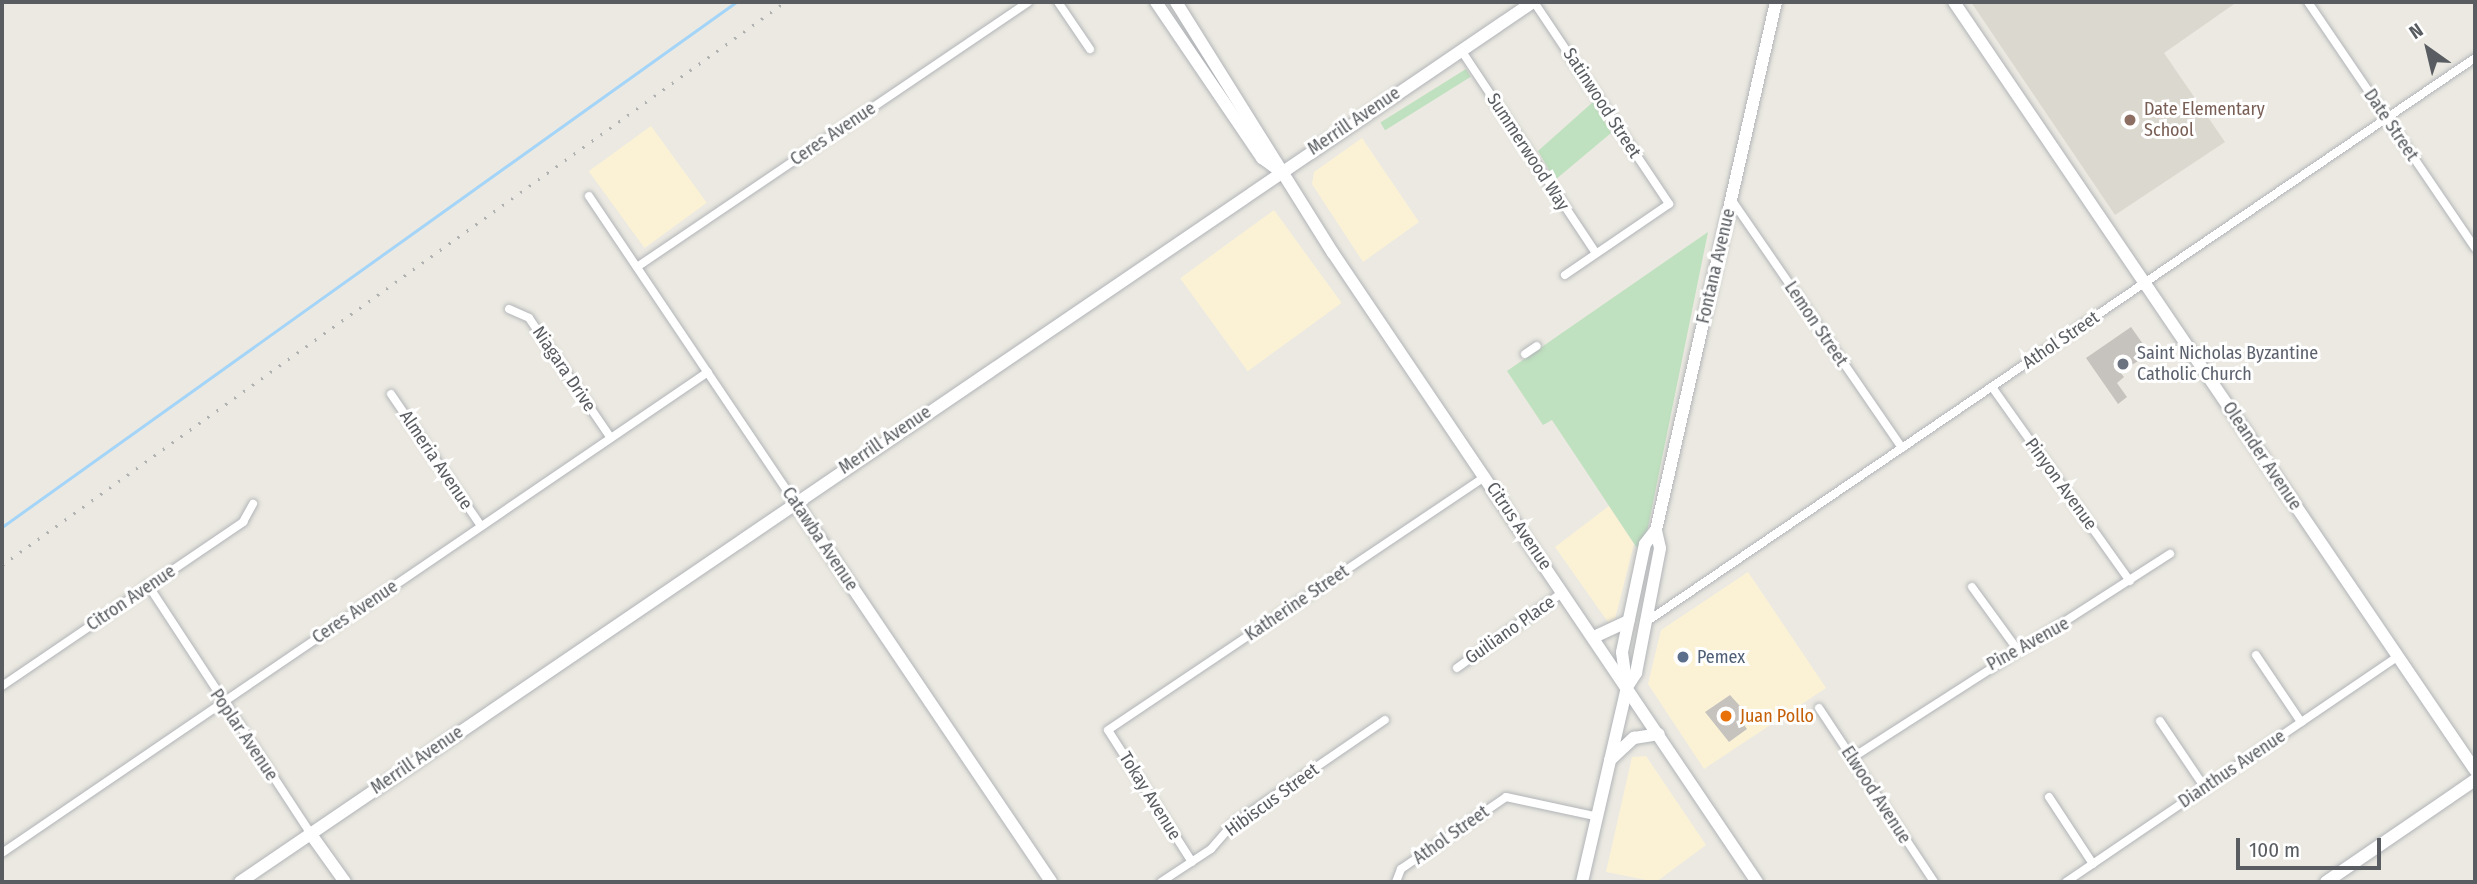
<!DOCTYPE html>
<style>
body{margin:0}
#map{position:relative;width:2477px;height:884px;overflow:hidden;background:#ebe9e1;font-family:"Fira Sans Condensed",sans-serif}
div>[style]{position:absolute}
.commercial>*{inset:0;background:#fbf2d6;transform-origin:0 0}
.education>*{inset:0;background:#dbd8cf}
.green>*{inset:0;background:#bfe1bf;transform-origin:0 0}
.stream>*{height:2.5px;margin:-1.25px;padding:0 1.25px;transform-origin:1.25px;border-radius:1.25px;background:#a4d5f8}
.building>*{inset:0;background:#c6c3be}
.roads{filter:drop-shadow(0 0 2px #b1b4b8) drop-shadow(0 0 2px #b1b4b8)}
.street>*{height:8px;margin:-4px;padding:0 4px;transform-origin:4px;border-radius:4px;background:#fff}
.secondary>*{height:12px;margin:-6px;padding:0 6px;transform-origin:6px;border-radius:6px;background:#fff}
.rail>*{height:2.5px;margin-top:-1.25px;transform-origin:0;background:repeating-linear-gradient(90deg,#b0b1b1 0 2px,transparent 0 11px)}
.dots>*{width:19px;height:19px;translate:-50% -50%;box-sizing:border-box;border:4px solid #fff;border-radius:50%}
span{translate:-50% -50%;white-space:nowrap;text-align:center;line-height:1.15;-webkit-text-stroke:6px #fff;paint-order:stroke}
.street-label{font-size:18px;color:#595d61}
.education-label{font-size:18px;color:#785e54}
.left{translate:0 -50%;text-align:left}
.worship-label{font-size:18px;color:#5b616d}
.service-label{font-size:18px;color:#4e5e75}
.food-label{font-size:18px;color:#c56008}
.frame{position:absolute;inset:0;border:4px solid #595d61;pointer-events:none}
.north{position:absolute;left:2393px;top:14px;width:70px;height:70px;-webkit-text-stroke:5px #fff;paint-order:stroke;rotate:326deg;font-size:19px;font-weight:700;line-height:28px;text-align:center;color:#595d61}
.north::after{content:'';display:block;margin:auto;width:24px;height:32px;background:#595d61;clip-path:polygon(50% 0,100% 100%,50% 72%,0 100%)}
.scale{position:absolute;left:2236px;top:838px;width:145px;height:32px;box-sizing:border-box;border:4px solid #595d61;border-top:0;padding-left:9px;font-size:21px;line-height:24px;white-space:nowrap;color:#595d61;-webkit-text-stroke:5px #fff;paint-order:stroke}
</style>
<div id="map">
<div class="commercial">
<div style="left:651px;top:126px;width:95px;height:77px;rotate:54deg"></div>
<div style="clip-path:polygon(1362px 138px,1419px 222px,1363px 262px,1312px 184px,1314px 172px)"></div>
<div style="left:1274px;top:210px;width:115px;height:116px;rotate:54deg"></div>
<div style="clip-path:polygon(1609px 506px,1634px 544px,1615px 619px,1608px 622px,1555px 547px)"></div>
<div style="clip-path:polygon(1748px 572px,1826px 688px,1704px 769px,1648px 684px,1661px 630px)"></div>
<div style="clip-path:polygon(1646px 756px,1706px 845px,1656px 882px,1606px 872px,1632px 757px)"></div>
</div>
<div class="education">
<div style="clip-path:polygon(1971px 2px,2237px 2px,2164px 53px,2225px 142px,2115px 215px)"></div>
</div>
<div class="green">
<div style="left:1466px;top:69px;width:9px;height:101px;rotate:58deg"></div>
<div style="clip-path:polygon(1593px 102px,1611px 133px,1555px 180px,1538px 151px)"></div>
<div style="clip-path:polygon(1708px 232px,1646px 537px,1637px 548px,1552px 420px,1543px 425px,1507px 371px)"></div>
</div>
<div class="stream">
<div style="left:2px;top:527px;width:902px;rotate:-35.57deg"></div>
</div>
<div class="building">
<div style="clip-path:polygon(2131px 327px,2150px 354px,2120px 372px,2124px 377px,2117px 383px,2127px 397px,2118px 404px,2086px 358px)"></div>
<div style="clip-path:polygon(1730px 695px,1747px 714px,1740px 719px,1747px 729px,1729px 742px,1705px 712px)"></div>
</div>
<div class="roads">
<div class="street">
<div style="left:1058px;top:2px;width:57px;rotate:55.8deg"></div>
<div style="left:1534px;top:2px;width:243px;rotate:56.2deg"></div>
<div style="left:1669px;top:204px;width:126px;rotate:145.7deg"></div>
<div style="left:2308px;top:2px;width:297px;rotate:55.8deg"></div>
<div style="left:1461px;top:50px;width:244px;rotate:56.4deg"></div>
<div style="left:589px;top:196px;width:369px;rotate:56.1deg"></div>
<div style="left:1731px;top:199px;width:302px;rotate:55.5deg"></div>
<div style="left:637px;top:267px;width:472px;rotate:-34.1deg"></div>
<div style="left:509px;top:309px;width:22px;rotate:24deg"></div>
<div style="left:529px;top:318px;width:145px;rotate:55.7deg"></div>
<div style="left:1525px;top:354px;width:14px;rotate:-34deg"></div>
<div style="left:1992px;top:387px;width:238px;rotate:54.6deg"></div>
<div style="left:391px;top:394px;width:160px;rotate:55.7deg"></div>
<div style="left:148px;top:585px;width:296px;rotate:56.8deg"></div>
<div style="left:1972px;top:587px;width:77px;rotate:54deg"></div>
<div style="left:1646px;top:622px;width:1003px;rotate:-34.23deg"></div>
<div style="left:2256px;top:655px;width:81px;rotate:56.1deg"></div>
<div style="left:1457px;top:668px;width:130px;rotate:-35.6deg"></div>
<div style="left:2px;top:686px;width:292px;rotate:-34.2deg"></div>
<div style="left:243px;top:522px;width:21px;rotate:-61deg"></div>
<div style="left:1819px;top:708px;width:209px;rotate:56.5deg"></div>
<div style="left:2160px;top:721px;width:81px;rotate:56.1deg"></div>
<div style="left:1852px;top:758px;width:378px;rotate:-32.7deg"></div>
<div style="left:2049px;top:797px;width:80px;rotate:56.7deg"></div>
<div style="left:2px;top:853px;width:854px;rotate:-34.27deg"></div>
<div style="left:1192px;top:862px;width:156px;rotate:-122.5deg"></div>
<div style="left:1108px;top:730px;width:455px;rotate:-33.9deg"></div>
<div style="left:1161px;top:882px;width:60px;rotate:-33.4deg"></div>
<div style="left:1211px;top:849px;width:33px;rotate:-49deg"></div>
<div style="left:1233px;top:824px;width:184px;rotate:-34.4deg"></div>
<div style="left:1396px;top:882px;width:14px;rotate:-69deg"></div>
<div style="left:1401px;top:869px;width:127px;rotate:-34.4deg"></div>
<div style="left:1506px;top:797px;width:91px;rotate:12.1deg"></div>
<div style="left:2066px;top:882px;width:402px;rotate:-34.2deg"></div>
</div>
<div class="secondary">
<div style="left:1156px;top:2px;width:189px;rotate:55.8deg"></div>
<div style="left:1262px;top:158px;width:22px;rotate:36deg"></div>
<div style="left:1176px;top:2px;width:296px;rotate:58deg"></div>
<div style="left:1333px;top:253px;width:759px;rotate:56.02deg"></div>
<div style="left:1954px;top:2px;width:928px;rotate:55.85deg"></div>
<div style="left:795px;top:502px;width:458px;rotate:56deg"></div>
<div style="left:1594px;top:637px;width:38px;rotate:-25deg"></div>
<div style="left:1626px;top:681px;width:29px;rotate:-98deg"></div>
<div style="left:1622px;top:652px;width:110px;rotate:-78deg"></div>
<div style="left:1645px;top:544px;width:18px;rotate:-52deg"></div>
<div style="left:1610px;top:760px;width:33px;rotate:-43deg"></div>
<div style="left:1634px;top:738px;width:25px;rotate:-9deg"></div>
<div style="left:310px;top:833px;width:60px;rotate:54.5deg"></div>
<div style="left:240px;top:882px;width:1564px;rotate:-34.24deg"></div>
<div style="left:1582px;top:882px;width:200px;rotate:-77deg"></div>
<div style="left:1627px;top:687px;width:17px;rotate:-57deg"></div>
<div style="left:1636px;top:673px;width:127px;rotate:-79.1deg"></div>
<div style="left:1660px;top:548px;width:18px;rotate:-103deg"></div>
<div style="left:1656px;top:530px;width:541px;rotate:-77.2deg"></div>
<div style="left:2326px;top:882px;width:181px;rotate:-34.4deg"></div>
</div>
</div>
<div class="rail">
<div style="left:2px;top:565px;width:964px;rotate:-35.72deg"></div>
</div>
<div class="dots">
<div style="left:2130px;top:120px;background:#8d6e63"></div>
<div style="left:2123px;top:364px;background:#6b7280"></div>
<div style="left:1683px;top:657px;background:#5c6f8a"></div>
<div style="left:1726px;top:716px;background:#e8710a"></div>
</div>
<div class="street-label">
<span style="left:1602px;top:103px;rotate:57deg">Satinwood Street</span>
<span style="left:1354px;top:121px;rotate:-34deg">Merrill Avenue</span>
<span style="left:2391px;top:125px;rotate:56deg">Date Street</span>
<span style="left:833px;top:134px;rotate:-34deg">Ceres Avenue</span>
<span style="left:1528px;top:152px;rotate:57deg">Summerwood Way</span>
<span style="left:1716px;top:266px;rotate:-77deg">Fontana Avenue</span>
<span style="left:1816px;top:324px;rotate:56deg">Lemon Street</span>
<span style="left:2061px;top:340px;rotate:-34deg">Athol Street</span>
<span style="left:564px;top:369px;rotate:56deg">Niagara Drive</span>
<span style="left:885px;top:440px;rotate:-34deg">Merrill Avenue</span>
<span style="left:2262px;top:456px;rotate:56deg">Oleander Avenue</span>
<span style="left:436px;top:460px;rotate:56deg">Almeria Avenue</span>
<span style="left:2061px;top:484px;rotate:54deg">Pinyon Avenue</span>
<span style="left:1519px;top:526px;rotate:56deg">Citrus Avenue</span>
<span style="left:820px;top:539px;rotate:56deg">Catawba Avenue</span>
<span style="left:131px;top:598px;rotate:-34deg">Citron Avenue</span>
<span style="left:1297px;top:603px;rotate:-34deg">Katherine Street</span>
<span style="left:355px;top:612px;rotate:-34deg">Ceres Avenue</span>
<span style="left:1510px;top:630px;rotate:-35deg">Guiliano Place</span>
<span style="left:2028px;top:644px;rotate:-29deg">Pine Avenue</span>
<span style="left:244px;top:735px;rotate:56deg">Poplar Avenue</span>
<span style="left:417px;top:760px;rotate:-34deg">Merrill Avenue</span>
<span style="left:2232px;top:769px;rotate:-34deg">Dianthus Avenue</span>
<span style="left:1876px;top:795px;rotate:57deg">Elwood Avenue</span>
<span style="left:1150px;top:796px;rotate:58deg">Tokay Avenue</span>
<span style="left:1272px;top:800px;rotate:-36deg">Hibiscus Street</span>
<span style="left:1451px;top:835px;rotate:-35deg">Athol Street</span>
</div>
<div class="education-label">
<span class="left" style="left:2144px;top:120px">Date Elementary<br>School</span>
</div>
<div class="worship-label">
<span class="left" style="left:2137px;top:364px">Saint Nicholas Byzantine<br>Catholic Church</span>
</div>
<div class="service-label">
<span class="left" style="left:1697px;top:657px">Pemex</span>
</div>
<div class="food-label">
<span class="left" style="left:1740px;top:716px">Juan Pollo</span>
</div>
<div class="frame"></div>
<div class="north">N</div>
<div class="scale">100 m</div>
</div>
